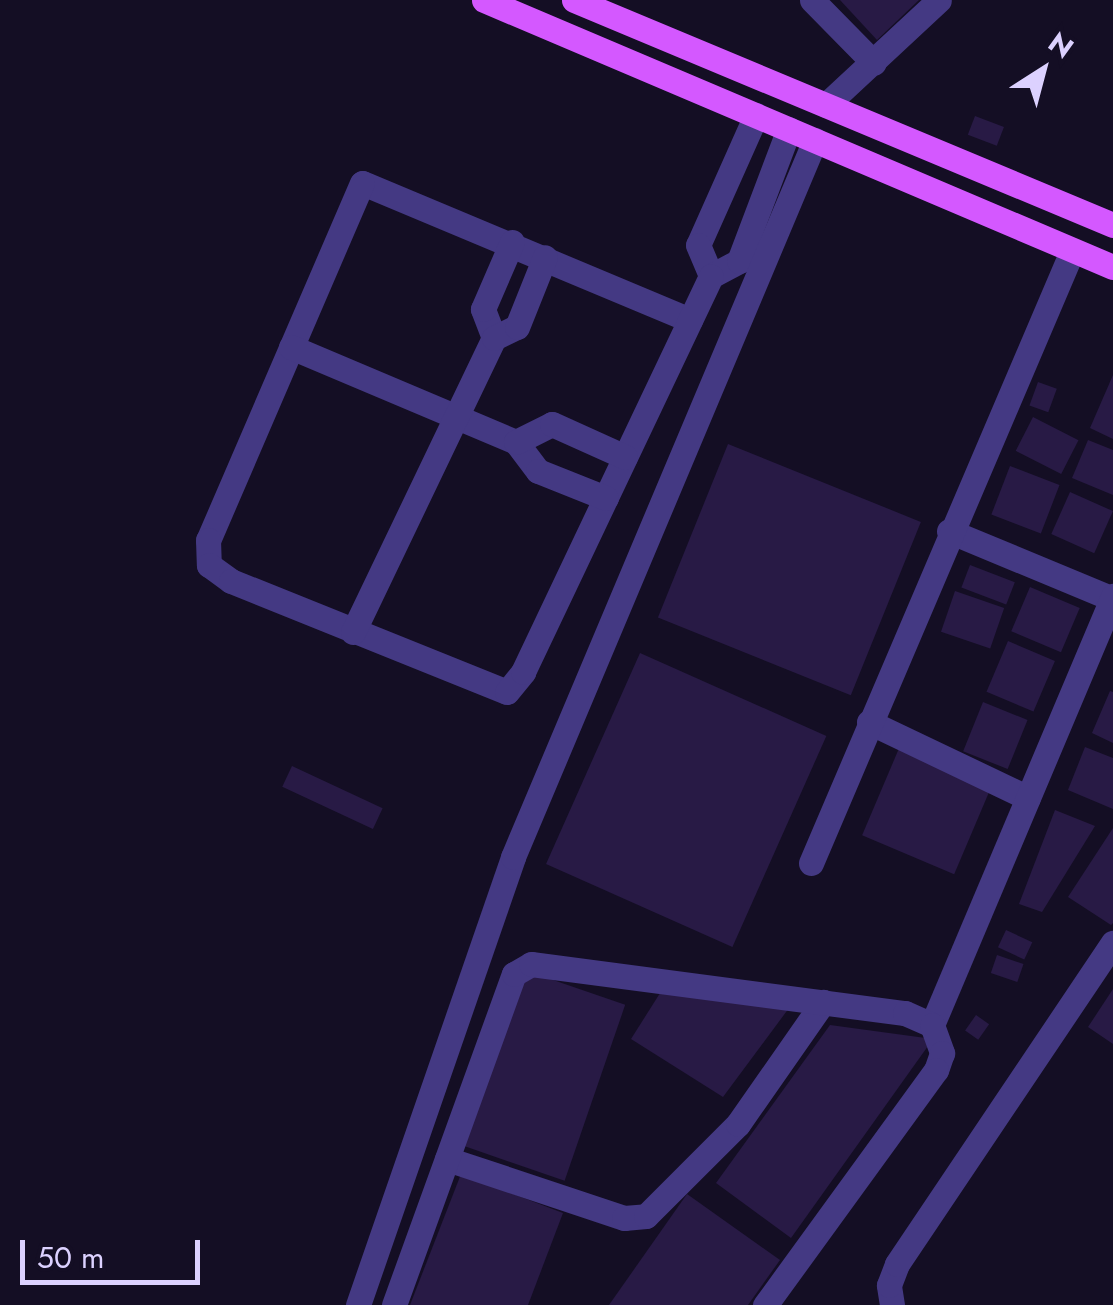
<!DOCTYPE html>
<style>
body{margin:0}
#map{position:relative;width:1113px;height:1305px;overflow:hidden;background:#140e24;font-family:Jost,sans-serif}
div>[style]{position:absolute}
.building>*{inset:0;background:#281a45;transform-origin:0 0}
.minor>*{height:25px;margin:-12.5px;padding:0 12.5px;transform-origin:12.5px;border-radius:12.5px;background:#443983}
.major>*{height:25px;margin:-12.5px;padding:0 12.5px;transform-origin:12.5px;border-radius:12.5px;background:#d458ff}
span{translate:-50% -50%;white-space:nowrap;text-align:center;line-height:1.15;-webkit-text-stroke:8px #140e24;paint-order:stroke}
.north{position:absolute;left:993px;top:20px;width:100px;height:100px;-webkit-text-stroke:8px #140e24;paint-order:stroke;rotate:36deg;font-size:28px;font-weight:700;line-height:40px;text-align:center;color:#dcd1ff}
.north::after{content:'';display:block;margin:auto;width:35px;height:45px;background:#dcd1ff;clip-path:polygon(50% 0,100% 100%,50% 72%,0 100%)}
.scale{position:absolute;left:20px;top:1240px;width:180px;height:45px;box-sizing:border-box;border:5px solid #dcd1ff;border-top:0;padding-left:12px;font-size:30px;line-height:35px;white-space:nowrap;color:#dcd1ff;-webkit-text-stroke:8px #140e24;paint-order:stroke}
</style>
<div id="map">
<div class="building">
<div style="clip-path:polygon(840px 0,919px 0,877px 40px)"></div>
<div style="left:975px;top:116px;width:31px;height:20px;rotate:21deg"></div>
<div style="clip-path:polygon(1113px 375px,1113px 439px,1090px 428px)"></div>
<div style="left:1038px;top:382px;width:20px;height:25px;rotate:20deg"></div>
<div style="left:1033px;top:417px;width:51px;height:38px;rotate:27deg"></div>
<div style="clip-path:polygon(1088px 440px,1113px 450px,1113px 495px,1072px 478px)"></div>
<div style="left:728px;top:444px;width:208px;height:187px;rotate:22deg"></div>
<div style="left:1010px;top:466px;width:53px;height:52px;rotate:21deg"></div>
<div style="left:1070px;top:492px;width:47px;height:46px;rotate:24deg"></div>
<div style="left:970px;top:565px;width:48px;height:24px;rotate:21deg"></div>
<div style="left:1030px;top:587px;width:54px;height:48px;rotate:23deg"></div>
<div style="left:955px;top:591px;width:52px;height:43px;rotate:19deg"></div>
<div style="left:1008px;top:641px;width:51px;height:55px;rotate:23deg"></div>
<div style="left:640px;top:653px;width:204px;height:231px;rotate:24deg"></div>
<div style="clip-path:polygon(1110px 691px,1113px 692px,1113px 743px,1092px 733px)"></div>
<div style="left:983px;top:702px;width:48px;height:53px;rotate:22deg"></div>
<div style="left:900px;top:746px;width:100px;height:97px;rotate:23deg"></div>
<div style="clip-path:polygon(1085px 747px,1113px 758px,1113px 809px,1068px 790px)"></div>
<div style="left:292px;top:766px;width:100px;height:23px;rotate:25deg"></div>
<div style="clip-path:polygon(1055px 810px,1095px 826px,1042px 912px,1019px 904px)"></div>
<div style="clip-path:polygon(1113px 828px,1113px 923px,1111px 925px,1068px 897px)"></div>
<div style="left:1006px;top:930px;width:29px;height:19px;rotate:25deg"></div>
<div style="left:997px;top:955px;width:28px;height:19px;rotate:19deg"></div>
<div style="left:524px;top:970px;width:107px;height:186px;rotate:19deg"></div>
<div style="clip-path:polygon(1113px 989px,1113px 1044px,1088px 1027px)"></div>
<div style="clip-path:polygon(662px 990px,792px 1004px,723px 1097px,631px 1039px)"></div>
<div style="left:976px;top:1015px;width:16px;height:19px;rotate:35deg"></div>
<div style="clip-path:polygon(830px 1025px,933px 1039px,791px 1238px,716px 1183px)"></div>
<div style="clip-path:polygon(461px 1174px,563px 1213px,528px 1305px,410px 1305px)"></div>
<div style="clip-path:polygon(687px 1194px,780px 1260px,748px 1305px,609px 1305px)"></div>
</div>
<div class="minor">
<div style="left:812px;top:0;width:88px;rotate:45.5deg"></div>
<div style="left:826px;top:105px;width:154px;rotate:-42.9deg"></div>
<div style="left:756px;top:115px;width:142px;rotate:114deg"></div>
<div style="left:698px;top:245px;width:34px;rotate:67deg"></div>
<div style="left:711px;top:276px;width:32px;rotate:-28deg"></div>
<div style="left:739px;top:261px;width:141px;rotate:-69.3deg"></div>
<div style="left:690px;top:320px;width:355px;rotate:-157.3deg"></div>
<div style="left:362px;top:183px;width:389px;rotate:113.3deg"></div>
<div style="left:208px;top:540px;width:25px;rotate:88deg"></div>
<div style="left:209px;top:565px;width:27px;rotate:36deg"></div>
<div style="left:231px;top:581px;width:297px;rotate:21.9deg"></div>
<div style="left:507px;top:692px;width:26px;rotate:-51deg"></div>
<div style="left:523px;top:672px;width:438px;rotate:-64.6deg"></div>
<div style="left:494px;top:338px;width:31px;rotate:-111deg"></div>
<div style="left:483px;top:309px;width:73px;rotate:-66.6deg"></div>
<div style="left:291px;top:347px;width:244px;rotate:22.9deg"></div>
<div style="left:516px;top:442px;width:36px;rotate:53deg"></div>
<div style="left:538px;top:471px;width:73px;rotate:21.7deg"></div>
<div style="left:516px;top:442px;width:40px;rotate:-26.6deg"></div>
<div style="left:552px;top:424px;width:80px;rotate:24.3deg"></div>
<div style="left:949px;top:531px;width:178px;rotate:22.5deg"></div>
<div style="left:353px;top:632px;width:326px;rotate:-64.4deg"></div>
<div style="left:494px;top:338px;width:25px;rotate:-26deg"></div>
<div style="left:517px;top:327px;width:75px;rotate:-68.2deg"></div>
<div style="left:869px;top:722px;width:176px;rotate:25.5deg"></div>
<div style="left:811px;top:863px;width:665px;rotate:-66.9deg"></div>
<div style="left:932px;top:1025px;width:466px;rotate:-67.1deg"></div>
<div style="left:447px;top:1159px;width:187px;rotate:18.4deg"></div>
<div style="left:624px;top:1218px;width:22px;rotate:-5deg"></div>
<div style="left:646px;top:1216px;width:130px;rotate:-45deg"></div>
<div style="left:738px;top:1124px;width:149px;rotate:-55.1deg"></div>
<div style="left:358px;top:1305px;width:474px;rotate:-70.9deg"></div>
<div style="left:513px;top:857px;width:778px;rotate:-67.16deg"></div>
<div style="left:394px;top:1305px;width:352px;rotate:-70.1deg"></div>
<div style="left:514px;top:974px;width:20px;rotate:-30deg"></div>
<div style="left:531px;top:964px;width:377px;rotate:7.5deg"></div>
<div style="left:905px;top:1013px;width:30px;rotate:24deg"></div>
<div style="left:932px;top:1025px;width:30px;rotate:70deg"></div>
<div style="left:942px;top:1053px;width:18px;rotate:109deg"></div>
<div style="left:936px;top:1070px;width:291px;rotate:126deg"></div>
<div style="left:892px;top:1305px;width:20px;rotate:-99deg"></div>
<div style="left:889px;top:1285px;width:22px;rotate:-69deg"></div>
<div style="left:897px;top:1264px;width:387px;rotate:-56.1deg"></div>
</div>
<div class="major">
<div style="left:484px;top:0;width:683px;rotate:23deg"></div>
<div style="left:574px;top:0;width:584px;rotate:22.66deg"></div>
</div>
<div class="north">N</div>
<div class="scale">50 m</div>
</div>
